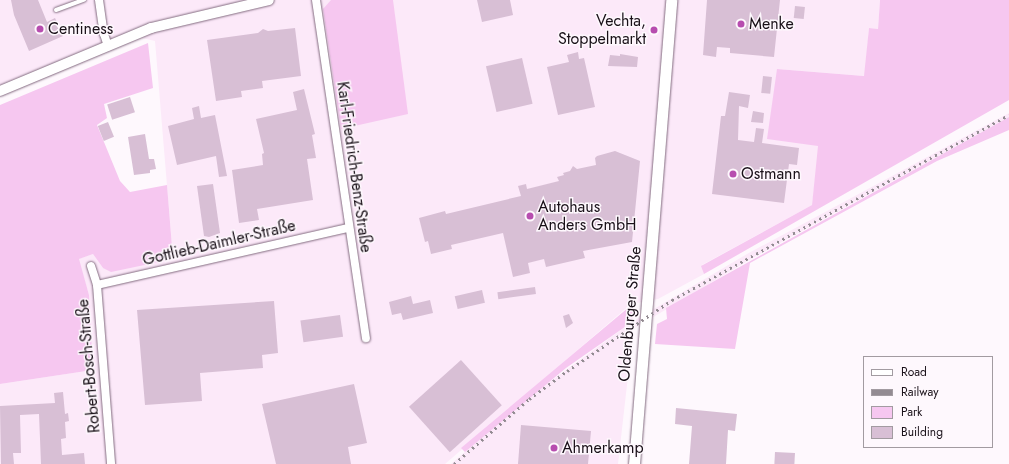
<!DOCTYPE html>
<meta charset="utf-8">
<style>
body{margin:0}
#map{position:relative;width:1009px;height:464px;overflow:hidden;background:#fef8fd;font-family:Jost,sans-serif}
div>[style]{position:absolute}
.built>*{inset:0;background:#fce9f9}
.green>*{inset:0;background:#f6c7f0}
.building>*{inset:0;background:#d8bfd5;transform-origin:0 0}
.roads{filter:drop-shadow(0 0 1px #836c80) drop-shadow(0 0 1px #836c80)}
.service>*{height:4px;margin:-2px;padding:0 2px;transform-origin:2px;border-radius:2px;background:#fff}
.minor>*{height:8px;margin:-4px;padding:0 4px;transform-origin:4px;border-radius:4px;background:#fff}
.tertiary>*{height:10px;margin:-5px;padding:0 5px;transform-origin:5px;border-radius:5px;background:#fff}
.secondary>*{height:11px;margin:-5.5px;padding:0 5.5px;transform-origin:5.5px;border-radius:5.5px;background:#fff}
.rail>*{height:2.5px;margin-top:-1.25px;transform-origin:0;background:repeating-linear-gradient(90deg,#938b92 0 2px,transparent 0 6px)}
.dots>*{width:11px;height:11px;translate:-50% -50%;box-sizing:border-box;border:2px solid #fef8fd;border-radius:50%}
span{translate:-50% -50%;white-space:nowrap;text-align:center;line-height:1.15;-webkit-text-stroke:3px #fef8fd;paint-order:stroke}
.poi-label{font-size:16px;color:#191018}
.right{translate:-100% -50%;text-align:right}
.left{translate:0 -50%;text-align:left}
.street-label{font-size:16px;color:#191018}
.legend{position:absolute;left:863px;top:356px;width:130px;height:92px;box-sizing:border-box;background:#fef8fd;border:1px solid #a29ba1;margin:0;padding:5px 7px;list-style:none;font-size:12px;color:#191018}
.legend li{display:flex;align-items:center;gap:8px;height:20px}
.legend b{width:20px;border:1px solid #a29ba1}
</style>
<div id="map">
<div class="built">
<div style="clip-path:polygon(0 0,880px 0,878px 29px,869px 28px,865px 76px,777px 69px,819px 146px,812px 205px,702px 265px,704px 274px,658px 299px,631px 304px,445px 464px,0 464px,0 384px,93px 370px,89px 295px,78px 259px,93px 254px,103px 268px,173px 258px,155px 41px,142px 38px,0 97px)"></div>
<div style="clip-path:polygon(1009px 113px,1009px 117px,751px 259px,623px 335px,632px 341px,618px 464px,451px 464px,529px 397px,632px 322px,747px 254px)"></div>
</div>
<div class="green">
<div style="clip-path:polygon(331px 0,393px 0,408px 114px,341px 129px,323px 9px)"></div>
<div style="clip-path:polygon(880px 0,1009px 0,1009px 100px,704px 274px,701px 266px,812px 205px,818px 146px,767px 139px,777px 69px,864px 76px,869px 28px,878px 29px)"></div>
<div style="clip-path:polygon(148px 43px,153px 88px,104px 104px,107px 118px,97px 125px,120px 181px,130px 192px,167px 185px,173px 259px,111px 272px,103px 268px,93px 254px,79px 259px,89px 295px,93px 370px,0 384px,0 105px)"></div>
<div style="clip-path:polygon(1009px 117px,1009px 130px,937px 161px,750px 263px,735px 349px,655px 344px,657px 324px,667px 319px,666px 308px)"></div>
<div style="clip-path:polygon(635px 302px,632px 322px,566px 368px,465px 452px,461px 448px)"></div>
</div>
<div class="building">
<div style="clip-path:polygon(11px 0,38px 0,47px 22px,55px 18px,63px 36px,29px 51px,14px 15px)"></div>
<div style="clip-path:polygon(477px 0,510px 0,513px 15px,482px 22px)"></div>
<div style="clip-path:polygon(707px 0,780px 0,774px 57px,730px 53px,730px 48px,717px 47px,716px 57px,703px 55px)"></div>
<div style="left:795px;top:6px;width:10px;height:12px;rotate:6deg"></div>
<div style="clip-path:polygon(295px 28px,301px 76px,262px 81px,263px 88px,241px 91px,242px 97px,216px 101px,207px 40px,258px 33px,263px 29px,268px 31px)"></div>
<div style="clip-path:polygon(578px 52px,579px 59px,584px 58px,595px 107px,558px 115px,547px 67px,569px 62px,567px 55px)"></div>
<div style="clip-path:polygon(620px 54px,638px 57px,637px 67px,608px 66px,610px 55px,620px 56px)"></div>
<div style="left:522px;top:58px;width:47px;height:37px;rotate:77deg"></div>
<div style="left:763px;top:76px;width:9px;height:17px;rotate:6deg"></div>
<div style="clip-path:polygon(304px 89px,315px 134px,312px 135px,316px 158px,307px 159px,313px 200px,257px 209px,259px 220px,239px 223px,232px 170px,263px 165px,262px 154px,264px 153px,256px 119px,297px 110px,293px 92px)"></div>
<div style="clip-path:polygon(729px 92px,750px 95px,748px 108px,739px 106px,738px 140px,754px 142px,756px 128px,764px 129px,762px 143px,799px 148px,797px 165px,789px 164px,784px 203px,712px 194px,721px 116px,725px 116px)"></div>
<div style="left:130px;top:97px;width:16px;height:24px;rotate:72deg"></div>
<div style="clip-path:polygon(199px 106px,201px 118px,215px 115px,227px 176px,219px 177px,216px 156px,177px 165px,168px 126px,194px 119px,192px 108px)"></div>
<div style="clip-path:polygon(753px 111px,764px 113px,763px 123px,751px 122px)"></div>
<div style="left:108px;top:122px;width:16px;height:11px;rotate:68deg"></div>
<div style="clip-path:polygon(145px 134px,149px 159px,154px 159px,156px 169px,150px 170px,150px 173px,134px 175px,128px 137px)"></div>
<div style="clip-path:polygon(615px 151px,640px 161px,632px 242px,583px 251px,585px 258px,546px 267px,544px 259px,528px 263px,530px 273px,513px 277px,503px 233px,451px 245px,452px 249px,431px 254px,428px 241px,425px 242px,419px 218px,445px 211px,446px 214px,521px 196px,518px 186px,526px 184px,527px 189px,559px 181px,557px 177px,564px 175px,563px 173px,570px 171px,573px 166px,577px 169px,596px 165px,595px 158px,597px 156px)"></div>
<div style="clip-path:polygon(213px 184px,220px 233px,209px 237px,204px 236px,197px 186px)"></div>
<div style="left:535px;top:287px;width:7px;height:38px;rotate:82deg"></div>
<div style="left:482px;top:290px;width:13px;height:28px;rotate:77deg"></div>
<div style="clip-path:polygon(411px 296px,413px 304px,430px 300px,433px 313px,403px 320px,401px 313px,392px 315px,389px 302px)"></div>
<div style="clip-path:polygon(274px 301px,278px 353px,262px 355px,263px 368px,200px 373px,202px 401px,145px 405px,137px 310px)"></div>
<div style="clip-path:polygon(569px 314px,573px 323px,566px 328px,563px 316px)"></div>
<div style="left:340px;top:315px;width:22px;height:40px;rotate:82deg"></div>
<div style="left:461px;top:360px;width:61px;height:70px;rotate:48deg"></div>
<div style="clip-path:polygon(354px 384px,367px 443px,348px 447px,351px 464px,276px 464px,262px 404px)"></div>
<div style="clip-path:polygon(63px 392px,65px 414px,68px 413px,69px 421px,65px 422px,66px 438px,61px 439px,62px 455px,84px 453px,85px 464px,41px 464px,39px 414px,20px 415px,21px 453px,13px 453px,14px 464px,1px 464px,0 406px,55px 403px,54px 393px)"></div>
<div style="clip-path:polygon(676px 408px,737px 414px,735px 431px,728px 430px,726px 464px,689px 464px,692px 426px,675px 424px)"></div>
<div style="clip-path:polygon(521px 425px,591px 431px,588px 464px,518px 464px)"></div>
<div style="left:775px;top:452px;width:20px;height:12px;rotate:3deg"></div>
</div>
<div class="roads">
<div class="service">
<div style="left:56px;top:10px;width:30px;rotate:-20deg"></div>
</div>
<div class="minor">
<div style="left:99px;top:0;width:34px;rotate:82deg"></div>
<div style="left:104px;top:34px;width:13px;rotate:72deg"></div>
<div style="left:316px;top:0;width:342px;rotate:81.6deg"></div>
<div style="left:91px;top:266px;width:20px;rotate:72deg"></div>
<div style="left:97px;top:285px;width:180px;rotate:85.5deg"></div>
<div style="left:97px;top:285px;width:257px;rotate:-12.8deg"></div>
</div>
<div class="tertiary">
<div style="left:0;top:91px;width:164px;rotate:-22.6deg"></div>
<div style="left:151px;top:28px;width:121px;rotate:-13.3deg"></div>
</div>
<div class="secondary">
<div style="left:634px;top:464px;width:465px;rotate:-85.4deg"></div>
</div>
</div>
<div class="rail">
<div style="left:454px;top:464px;width:99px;rotate:-40.9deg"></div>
<div style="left:529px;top:399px;width:47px;rotate:-36.4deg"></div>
<div style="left:567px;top:371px;width:127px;rotate:-34.1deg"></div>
<div style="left:672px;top:300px;width:384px;rotate:-28.8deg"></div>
</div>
<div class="dots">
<div style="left:741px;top:24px;background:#b74daf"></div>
<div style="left:40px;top:29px;background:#b74daf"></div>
<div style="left:654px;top:30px;background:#b74daf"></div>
<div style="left:733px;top:174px;background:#b74daf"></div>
<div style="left:530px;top:216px;background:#b74daf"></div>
<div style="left:554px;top:448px;background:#b74daf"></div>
</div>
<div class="poi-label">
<span class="right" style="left:646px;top:30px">Vechta,<br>Stoppelmarkt</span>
<span class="left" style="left:749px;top:24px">Menke</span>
<span class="left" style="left:48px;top:29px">Centiness</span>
<span class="left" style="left:741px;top:174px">Ostmann</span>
<span class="left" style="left:538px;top:216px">Autohaus<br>Anders GmbH</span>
<span class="left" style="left:562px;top:448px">Ahmerkamp</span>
</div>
<div class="street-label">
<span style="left:354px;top:167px;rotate:82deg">Karl-Friedrich-Benz-Straße</span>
<span style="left:219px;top:243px;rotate:-13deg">Gottlieb-Daimler-Straße</span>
<span style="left:630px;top:314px;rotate:-85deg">Oldenburger Straße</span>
<span style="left:89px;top:366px;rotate:-95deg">Robert-Bosch-Straße</span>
</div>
<ul class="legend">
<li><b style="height:5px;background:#fff"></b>Road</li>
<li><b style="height:5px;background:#938b92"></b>Railway</li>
<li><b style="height:11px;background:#f6c7f0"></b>Park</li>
<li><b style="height:11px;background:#d8bfd5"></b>Building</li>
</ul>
</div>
